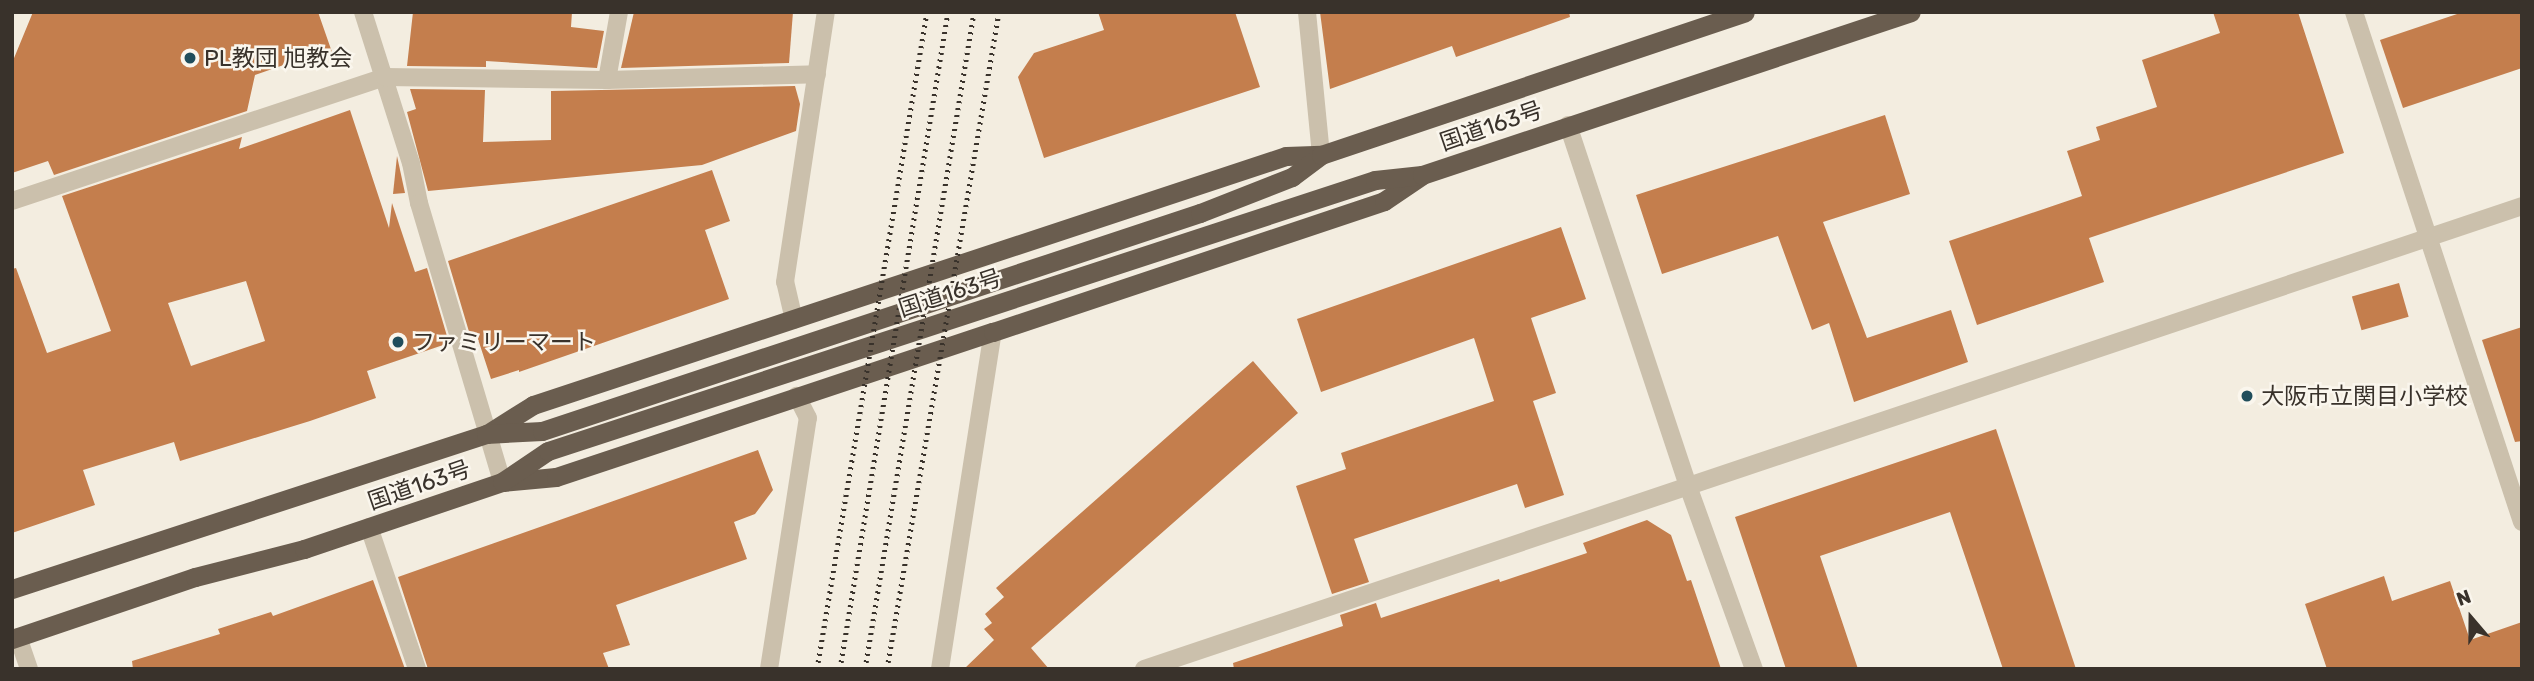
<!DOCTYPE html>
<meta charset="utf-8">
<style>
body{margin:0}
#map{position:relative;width:2534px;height:681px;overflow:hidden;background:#f3ede0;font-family:Rubik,"Noto Sans JP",sans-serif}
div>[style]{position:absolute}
.building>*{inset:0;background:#c47e4d;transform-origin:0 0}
.minor>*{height:18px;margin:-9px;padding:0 9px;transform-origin:9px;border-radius:9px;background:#cbc0ac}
.tertiary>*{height:18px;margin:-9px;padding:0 9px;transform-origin:9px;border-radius:9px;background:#cbc0ac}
.trunk>*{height:19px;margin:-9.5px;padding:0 9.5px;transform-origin:9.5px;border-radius:9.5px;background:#6a5d4f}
.rail>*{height:5px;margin-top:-2.5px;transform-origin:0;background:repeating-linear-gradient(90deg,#39322b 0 2px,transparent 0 7px)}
.dots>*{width:19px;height:19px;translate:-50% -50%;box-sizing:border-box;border:4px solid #faf6ed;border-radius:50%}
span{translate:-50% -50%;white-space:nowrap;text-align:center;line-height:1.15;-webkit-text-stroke:5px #faf6ed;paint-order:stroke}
.poi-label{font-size:23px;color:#39322b}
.left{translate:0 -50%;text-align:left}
.street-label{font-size:23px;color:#39322b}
.frame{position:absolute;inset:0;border:14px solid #39322b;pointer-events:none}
.north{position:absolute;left:2436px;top:583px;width:70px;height:70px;-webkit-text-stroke:5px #faf6ed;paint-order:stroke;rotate:340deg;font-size:19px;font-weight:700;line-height:28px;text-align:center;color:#39322b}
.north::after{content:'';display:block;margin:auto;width:24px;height:32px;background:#39322b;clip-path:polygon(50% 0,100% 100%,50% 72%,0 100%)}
</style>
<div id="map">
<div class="building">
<div style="clip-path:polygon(33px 12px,318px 12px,333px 55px,318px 53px,255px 75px,247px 111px,54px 175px,48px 161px,12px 173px,12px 63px)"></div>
<div style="clip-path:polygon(413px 12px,572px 12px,571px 27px,604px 31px,597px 68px,486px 61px,486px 67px,407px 66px)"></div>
<div style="clip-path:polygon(634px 12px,793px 12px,789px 63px,621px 68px)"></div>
<div style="clip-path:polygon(1098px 12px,1235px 12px,1260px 87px,1044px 158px,1018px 77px,1034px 53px,1104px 30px)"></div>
<div style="clip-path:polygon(1320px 12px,1569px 12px,1570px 17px,1456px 57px,1452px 46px,1330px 89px)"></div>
<div style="clip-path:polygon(2213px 12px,2298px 12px,2344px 153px,2089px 238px,2104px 282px,1977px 325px,1949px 241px,2082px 196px,2067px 151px,2100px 140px,2096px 127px,2157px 107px,2142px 60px,2220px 33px)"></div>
<div style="clip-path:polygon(2463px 12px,2522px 12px,2522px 68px,2403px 108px,2380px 40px)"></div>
<div style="clip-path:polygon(795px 86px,800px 104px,796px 131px,702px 165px,428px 191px,407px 112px,416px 109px,410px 89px,485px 90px,483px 142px,551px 140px,551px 91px)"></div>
<div style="clip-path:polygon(evenodd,350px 110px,389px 228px,392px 203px,415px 272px,427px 268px,449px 343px,367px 371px,376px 398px,310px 421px,180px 461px,174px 442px,83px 470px,95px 505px,12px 533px,12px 269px,16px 268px,47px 353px,111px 331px,62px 196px,242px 137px,239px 149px,350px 110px,246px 281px,265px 341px,191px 366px,168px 303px,246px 281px)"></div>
<div style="clip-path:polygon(1885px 115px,1910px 194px,1823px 222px,1867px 338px,1951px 310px,1968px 362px,1854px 402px,1829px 323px,1812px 330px,1778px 236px,1662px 274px,1636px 195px)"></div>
<div style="clip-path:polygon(397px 156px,405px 193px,393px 194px)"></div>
<div style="clip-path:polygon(712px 170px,730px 221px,705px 230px,729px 299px,519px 372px,519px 370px,491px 379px,476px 333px,470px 335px,448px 261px)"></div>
<div style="clip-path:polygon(1561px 227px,1586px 299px,1531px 318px,1556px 393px,1533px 401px,1564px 495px,1525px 508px,1517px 484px,1354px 539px,1369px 582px,1332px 594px,1296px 486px,1346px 469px,1341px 453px,1494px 401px,1474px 338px,1321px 392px,1297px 319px)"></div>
<div style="left:2399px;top:283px;width:35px;height:49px;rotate:74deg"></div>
<div style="clip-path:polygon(2522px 327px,2522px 441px,2515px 442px,2482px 340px)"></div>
<div style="clip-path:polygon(1253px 361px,1298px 413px,1031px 648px,1049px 669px,964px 669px,994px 640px,984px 629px,992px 623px,985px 614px,1004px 597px,996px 588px)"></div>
<div style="clip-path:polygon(1996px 429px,2076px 669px,2003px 669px,1950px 512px,1820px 556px,1858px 669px,1786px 669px,1735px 517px)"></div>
<div style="clip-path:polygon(758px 450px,773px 490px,755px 514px,734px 522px,747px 559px,616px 605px,630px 645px,603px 653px,609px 669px,428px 669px,398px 577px)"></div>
<div style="clip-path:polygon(1647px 520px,1671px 535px,1687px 581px,1691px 580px,1721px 669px,1234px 669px,1233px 663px,1343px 626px,1340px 615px,1376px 603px,1381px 618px,1499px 579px,1500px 582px,1587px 553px,1583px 543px)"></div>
<div style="clip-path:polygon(2384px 576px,2392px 601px,2450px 581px,2470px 640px,2522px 622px,2522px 669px,2327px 669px,2305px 604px)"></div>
<div style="clip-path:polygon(373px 580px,405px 669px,133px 669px,132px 661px,220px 634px,218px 629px,271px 612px,273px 616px)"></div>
</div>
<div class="minor">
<div style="left:363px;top:12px;width:158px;rotate:72.4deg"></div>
<div style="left:411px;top:163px;width:41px;rotate:78.7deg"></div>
<div style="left:419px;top:203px;width:291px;rotate:73.4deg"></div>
<div style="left:1307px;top:12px;width:144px;rotate:84.4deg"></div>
<div style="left:2354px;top:12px;width:537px;rotate:71.77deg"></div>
<div style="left:607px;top:80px;width:69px;rotate:-80deg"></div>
<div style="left:1568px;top:125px;width:380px;rotate:71.6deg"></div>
<div style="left:1688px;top:486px;width:195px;rotate:70.2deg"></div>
<div style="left:12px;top:201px;width:393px;rotate:-18.4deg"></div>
<div style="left:385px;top:77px;width:222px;rotate:0.8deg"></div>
<div style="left:607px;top:80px;width:210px;rotate:-1.6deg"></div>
<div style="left:794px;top:320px;width:39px;rotate:-103deg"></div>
<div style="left:785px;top:282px;width:273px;rotate:-81.4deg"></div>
<div style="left:369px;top:527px;width:150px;rotate:71.3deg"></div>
<div style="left:18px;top:637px;width:34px;rotate:71deg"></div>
<div style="left:769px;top:669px;width:254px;rotate:-81.2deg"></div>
<div style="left:808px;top:418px;width:25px;rotate:-117deg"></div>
<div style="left:1144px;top:669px;width:1454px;rotate:-18.57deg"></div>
</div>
<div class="tertiary">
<div style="left:940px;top:669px;width:341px;rotate:-81.1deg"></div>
</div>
<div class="trunk">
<div style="left:487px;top:434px;width:54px;rotate:-32.2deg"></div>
<div style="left:533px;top:405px;width:793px;rotate:-18.3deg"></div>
<div style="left:1286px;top:156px;width:35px;rotate:-2deg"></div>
<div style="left:503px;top:482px;width:53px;rotate:-5.4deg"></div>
<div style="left:556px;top:477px;width:460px;rotate:-18.4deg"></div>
<div style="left:993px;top:332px;width:412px;rotate:-18.5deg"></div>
<div style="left:1384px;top:201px;width:45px;rotate:-34deg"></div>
<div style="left:12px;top:589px;width:499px;rotate:-18.1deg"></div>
<div style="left:486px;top:434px;width:56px;rotate:-3.1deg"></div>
<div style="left:542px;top:431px;width:693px;rotate:-18.33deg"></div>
<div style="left:1200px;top:213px;width:99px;rotate:-21.4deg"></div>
<div style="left:1292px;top:177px;width:36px;rotate:-37deg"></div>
<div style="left:1321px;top:155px;width:447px;rotate:-18.6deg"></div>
<div style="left:12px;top:639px;width:193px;rotate:-18.7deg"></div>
<div style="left:195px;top:577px;width:113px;rotate:-14.4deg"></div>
<div style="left:304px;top:549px;width:209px;rotate:-18.7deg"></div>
<div style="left:502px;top:482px;width:55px;rotate:-34deg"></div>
<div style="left:548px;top:451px;width:870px;rotate:-18.14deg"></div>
<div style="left:1375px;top:180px;width:47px;rotate:-6.1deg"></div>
<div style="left:1422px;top:175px;width:515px;rotate:-18.43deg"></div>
</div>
<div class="rail">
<div style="left:817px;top:669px;width:666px;rotate:-80.5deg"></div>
<div style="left:840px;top:669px;width:666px;rotate:-80.67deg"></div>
<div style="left:865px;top:669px;width:666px;rotate:-80.58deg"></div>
<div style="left:887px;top:669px;width:666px;rotate:-80.33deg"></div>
</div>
<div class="dots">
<div style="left:190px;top:58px;background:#204d5b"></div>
<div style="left:398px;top:342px;background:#204d5b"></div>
<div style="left:2247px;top:396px;background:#204d5b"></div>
</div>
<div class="poi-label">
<span class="left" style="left:204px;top:58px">PL教団 旭教会</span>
<span class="left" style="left:412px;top:342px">ファミリーマート</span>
<span class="left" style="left:2261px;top:396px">大阪市立関目小学校</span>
</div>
<div class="street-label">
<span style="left:1491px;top:126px;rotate:-19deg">国道163号</span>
<span style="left:950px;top:293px;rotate:-18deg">国道163号</span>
<span style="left:419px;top:485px;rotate:-19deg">国道163号</span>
</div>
<div class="frame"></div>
<div class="north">N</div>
</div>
